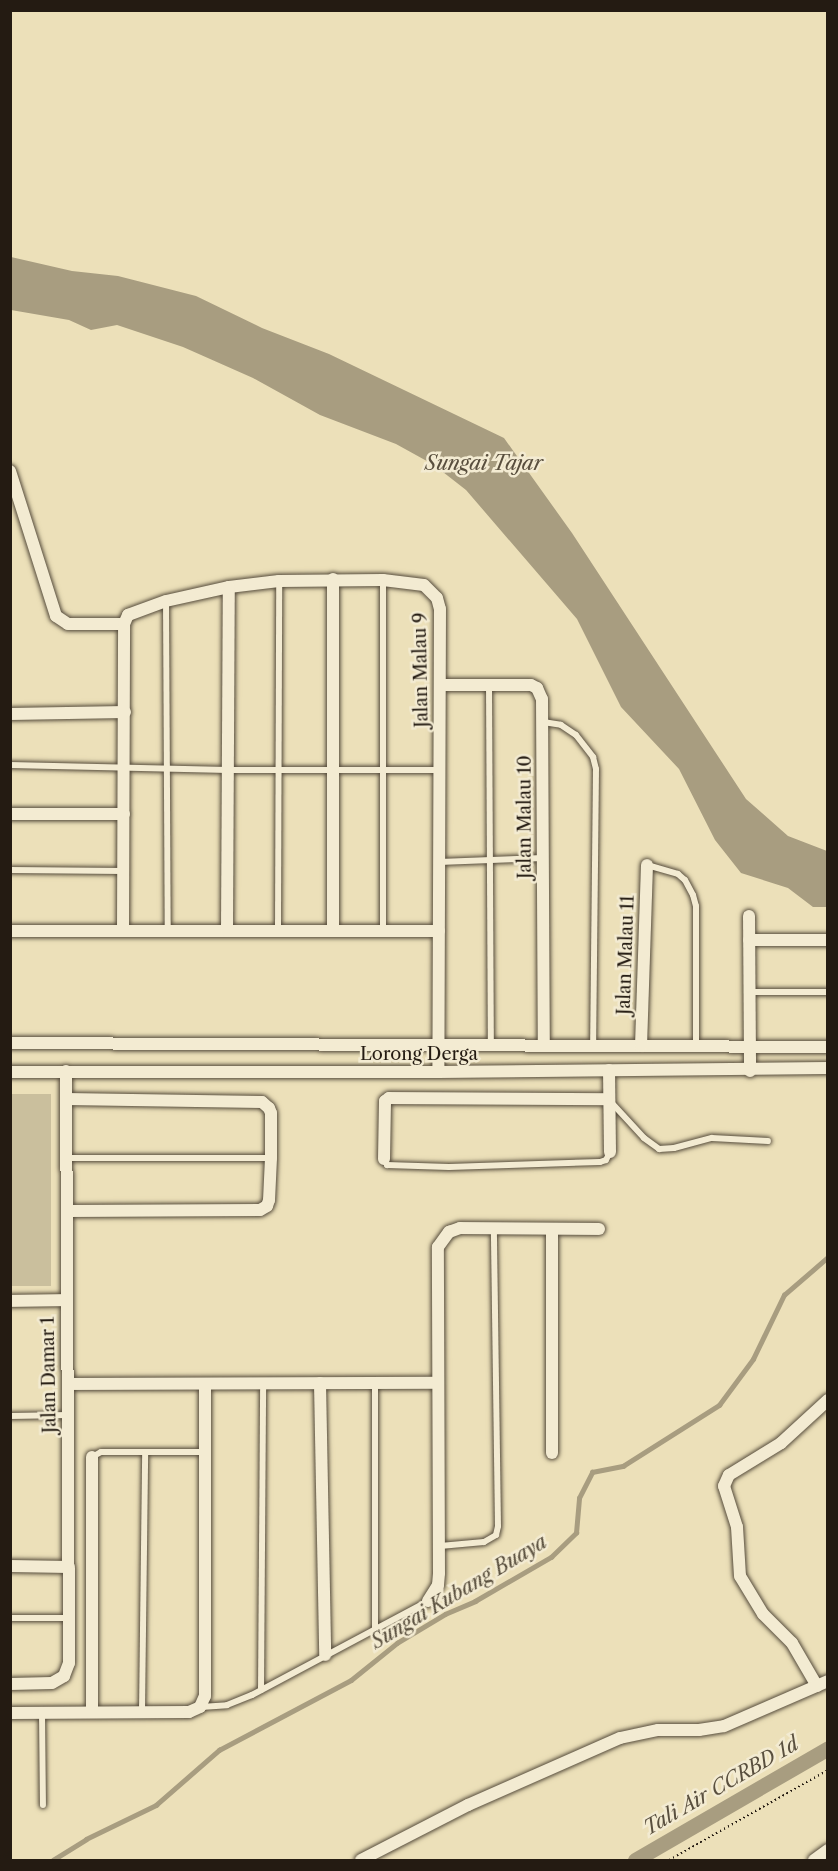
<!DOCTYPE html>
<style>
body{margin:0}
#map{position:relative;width:838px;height:1871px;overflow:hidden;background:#ece0b9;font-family:"Libre Caslon Text",serif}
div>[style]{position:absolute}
.green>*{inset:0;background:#cabf9d;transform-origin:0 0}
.water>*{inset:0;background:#a89d80}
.stream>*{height:4.5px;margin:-2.25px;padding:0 2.25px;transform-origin:2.25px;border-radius:2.25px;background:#a89d80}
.canal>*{height:15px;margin:-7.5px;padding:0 7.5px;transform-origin:7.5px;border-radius:7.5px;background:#a89d80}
.path>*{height:2px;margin-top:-1px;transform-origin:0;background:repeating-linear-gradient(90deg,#241b12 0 1.5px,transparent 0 4.5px)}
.roads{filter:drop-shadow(0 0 2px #564c3c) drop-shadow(0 0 2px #564c3c)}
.service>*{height:6px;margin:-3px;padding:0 3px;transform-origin:3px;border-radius:3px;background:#f3ebd2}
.minor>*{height:12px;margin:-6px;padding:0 6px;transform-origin:6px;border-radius:6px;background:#f3ebd2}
span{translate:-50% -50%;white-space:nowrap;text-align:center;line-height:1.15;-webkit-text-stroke:5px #f3ebd2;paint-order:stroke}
.street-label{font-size:18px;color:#241b12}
.water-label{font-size:20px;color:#594f3e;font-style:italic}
.frame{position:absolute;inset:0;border:12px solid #241b12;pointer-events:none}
</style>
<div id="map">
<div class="green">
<div style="left:11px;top:1094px;width:40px;height:192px"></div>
</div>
<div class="water">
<div style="clip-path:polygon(11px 257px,72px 271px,118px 276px,196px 296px,262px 328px,329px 354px,504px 438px,572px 533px,746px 799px,788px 836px,827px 851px,827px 907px,813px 907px,788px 888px,741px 873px,715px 840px,679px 769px,621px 707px,577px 619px,466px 490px,434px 465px,396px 444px,320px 415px,253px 378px,183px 347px,117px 325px,91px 330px,69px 320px,11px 310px)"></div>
</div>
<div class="stream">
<div style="left:53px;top:1860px;width:39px;rotate:-32deg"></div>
<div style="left:86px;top:1839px;width:78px;rotate:-25.9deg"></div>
<div style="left:156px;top:1805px;width:84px;rotate:-41.1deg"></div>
<div style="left:219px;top:1750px;width:149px;rotate:-27.9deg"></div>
<div style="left:351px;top:1680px;width:59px;rotate:-38.8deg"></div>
<div style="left:397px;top:1643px;width:56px;rotate:-31.1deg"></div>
<div style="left:445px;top:1614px;width:33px;rotate:-23deg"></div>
<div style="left:475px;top:1601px;width:88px;rotate:-30.1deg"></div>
<div style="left:551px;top:1557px;width:35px;rotate:-44deg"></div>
<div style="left:576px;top:1533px;width:35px;rotate:-85deg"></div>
<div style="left:579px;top:1498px;width:29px;rotate:-63deg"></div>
<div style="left:592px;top:1472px;width:32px;rotate:-11deg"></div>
<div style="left:623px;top:1466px;width:114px;rotate:-32.4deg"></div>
<div style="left:719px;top:1405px;width:57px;rotate:-53.5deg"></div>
<div style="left:753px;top:1359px;width:71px;rotate:-64.2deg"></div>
<div style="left:784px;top:1295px;width:58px;rotate:-40.8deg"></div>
</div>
<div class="canal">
<div style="left:635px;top:1860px;width:223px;rotate:-30.1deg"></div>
</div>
<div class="path">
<div style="left:669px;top:1860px;width:183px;rotate:-29.5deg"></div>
</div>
<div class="roads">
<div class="service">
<div style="left:166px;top:601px;width:330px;rotate:89.7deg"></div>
<div style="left:489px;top:685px;width:360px;rotate:89.7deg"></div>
<div style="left:543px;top:722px;width:18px;rotate:9deg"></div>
<div style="left:561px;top:725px;width:18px;rotate:34deg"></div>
<div style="left:576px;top:735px;width:28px;rotate:52deg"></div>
<div style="left:593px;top:757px;width:12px;rotate:76deg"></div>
<div style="left:596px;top:769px;width:277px;rotate:90.6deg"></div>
<div style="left:10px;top:765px;width:218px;rotate:1.3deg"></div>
<div style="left:228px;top:770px;width:211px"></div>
<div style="left:439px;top:862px;width:104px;rotate:-2.2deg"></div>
<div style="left:647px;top:865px;width:32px;rotate:16deg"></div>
<div style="left:678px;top:874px;width:9px;rotate:41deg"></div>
<div style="left:685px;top:880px;width:17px;rotate:62deg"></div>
<div style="left:693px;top:895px;width:11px;rotate:75deg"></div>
<div style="left:696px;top:906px;width:140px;rotate:90deg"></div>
<div style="left:10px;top:870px;width:114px;rotate:0.5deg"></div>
<div style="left:383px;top:930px;width:350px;rotate:-90deg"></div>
<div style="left:278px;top:931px;width:349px;rotate:-89.8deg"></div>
<div style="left:749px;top:992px;width:79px"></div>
<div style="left:610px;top:1101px;width:50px;rotate:47.4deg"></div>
<div style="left:644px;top:1138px;width:19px;rotate:36deg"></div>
<div style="left:659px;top:1149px;width:15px;rotate:-4deg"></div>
<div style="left:674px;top:1148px;width:39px;rotate:-15deg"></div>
<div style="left:712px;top:1138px;width:56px;rotate:3.1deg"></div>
<div style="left:67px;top:1158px;width:203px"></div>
<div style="left:384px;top:1159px;width:7px;rotate:63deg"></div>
<div style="left:387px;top:1165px;width:62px;rotate:1.8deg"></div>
<div style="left:449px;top:1167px;width:151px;rotate:-1.9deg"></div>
<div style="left:600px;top:1162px;width:6px;rotate:-18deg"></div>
<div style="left:606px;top:1160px;width:9px;rotate:-63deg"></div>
<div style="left:10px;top:1416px;width:58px;rotate:-1deg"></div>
<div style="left:92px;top:1457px;width:10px;rotate:-29deg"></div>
<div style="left:101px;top:1452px;width:105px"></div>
<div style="left:440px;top:1546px;width:44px;rotate:-5.2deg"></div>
<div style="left:484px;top:1542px;width:14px;rotate:-30deg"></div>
<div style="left:496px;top:1535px;width:9px;rotate:-77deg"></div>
<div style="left:498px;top:1526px;width:297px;rotate:-90.8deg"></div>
<div style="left:10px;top:1618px;width:59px"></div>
<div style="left:375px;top:1629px;width:245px;rotate:-90deg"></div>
<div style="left:261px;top:1690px;width:307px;rotate:-89.6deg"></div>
<div style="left:201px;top:1707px;width:26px;rotate:-4deg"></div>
<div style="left:227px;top:1705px;width:27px;rotate:-22deg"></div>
<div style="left:252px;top:1695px;width:200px;rotate:-28.1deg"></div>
<div style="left:142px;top:1712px;width:259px;rotate:-89.3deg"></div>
<div style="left:42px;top:1713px;width:92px;rotate:89.4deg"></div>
</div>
<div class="minor">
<div style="left:10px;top:471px;width:152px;rotate:72.4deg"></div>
<div style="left:56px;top:616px;width:14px;rotate:34deg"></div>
<div style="left:68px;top:624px;width:56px"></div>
<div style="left:333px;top:579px;width:352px;rotate:90deg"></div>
<div style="left:440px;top:685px;width:91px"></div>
<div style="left:531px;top:685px;width:7px;rotate:27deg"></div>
<div style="left:537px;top:688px;width:12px;rotate:66deg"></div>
<div style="left:542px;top:699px;width:347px;rotate:89.7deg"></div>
<div style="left:10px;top:714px;width:115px;rotate:-1deg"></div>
<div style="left:10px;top:814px;width:114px"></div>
<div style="left:749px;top:916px;width:155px;rotate:89.6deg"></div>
<div style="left:10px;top:931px;width:429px"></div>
<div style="left:123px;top:931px;width:307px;rotate:-89.8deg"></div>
<div style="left:124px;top:624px;width:10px;rotate:-66deg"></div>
<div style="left:128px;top:615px;width:40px;rotate:-20.2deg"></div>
<div style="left:166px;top:601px;width:65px;rotate:-12.5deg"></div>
<div style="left:229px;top:587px;width:50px;rotate:-6.8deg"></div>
<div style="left:279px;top:581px;width:104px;rotate:-0.6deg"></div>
<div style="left:383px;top:580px;width:41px;rotate:7deg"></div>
<div style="left:424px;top:585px;width:18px;rotate:45deg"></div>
<div style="left:437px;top:598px;width:11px;rotate:75deg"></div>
<div style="left:440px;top:609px;width:463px;rotate:90.2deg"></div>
<div style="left:227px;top:931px;width:344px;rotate:-89.7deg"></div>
<div style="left:749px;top:940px;width:79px"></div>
<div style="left:10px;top:1043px;width:818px;rotate:0.28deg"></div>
<div style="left:641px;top:1046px;width:181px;rotate:-88.1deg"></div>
<div style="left:609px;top:1070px;width:82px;rotate:89.3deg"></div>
<div style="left:10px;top:1072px;width:428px"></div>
<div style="left:438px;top:1072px;width:390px;rotate:-0.6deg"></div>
<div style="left:66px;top:1099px;width:196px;rotate:0.9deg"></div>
<div style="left:262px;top:1102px;width:9px;rotate:41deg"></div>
<div style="left:269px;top:1108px;width:5px;rotate:68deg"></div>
<div style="left:271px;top:1113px;width:45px;rotate:90deg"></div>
<div style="left:271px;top:1158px;width:42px;rotate:92.7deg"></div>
<div style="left:269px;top:1200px;width:6px;rotate:108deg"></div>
<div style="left:267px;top:1206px;width:8px;rotate:150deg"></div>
<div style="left:260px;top:1210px;width:193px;rotate:179.7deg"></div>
<div style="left:384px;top:1159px;width:58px;rotate:-89deg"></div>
<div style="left:385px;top:1101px;width:5px;rotate:-37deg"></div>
<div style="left:389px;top:1098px;width:219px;rotate:0.3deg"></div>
<div style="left:552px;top:1230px;width:223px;rotate:90deg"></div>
<div style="left:10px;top:1301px;width:56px;rotate:-1deg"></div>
<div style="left:320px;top:1383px;width:272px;rotate:88.9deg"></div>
<div style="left:68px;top:1384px;width:370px;rotate:-0.2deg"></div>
<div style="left:10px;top:1566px;width:59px;rotate:1deg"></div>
<div style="left:428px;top:1601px;width:19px;rotate:-58deg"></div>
<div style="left:438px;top:1585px;width:12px;rotate:-85deg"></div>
<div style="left:439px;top:1573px;width:326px;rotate:-90.2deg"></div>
<div style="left:438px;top:1247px;width:19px;rotate:-54deg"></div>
<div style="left:449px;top:1232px;width:12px;rotate:-20deg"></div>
<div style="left:460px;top:1228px;width:139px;rotate:0.4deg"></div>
<div style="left:10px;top:1684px;width:42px;rotate:-1.4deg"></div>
<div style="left:52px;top:1683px;width:14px;rotate:-30deg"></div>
<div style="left:64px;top:1676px;width:14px;rotate:-69deg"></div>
<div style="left:69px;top:1663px;width:592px;rotate:-90.29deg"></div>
<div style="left:817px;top:1686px;width:50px;rotate:-120.2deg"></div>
<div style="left:792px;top:1643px;width:41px;rotate:-135deg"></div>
<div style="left:763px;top:1614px;width:44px;rotate:-121.2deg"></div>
<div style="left:740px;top:1576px;width:49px;rotate:-93.5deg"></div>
<div style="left:737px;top:1527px;width:43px;rotate:-107.6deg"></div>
<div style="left:724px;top:1486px;width:12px;rotate:-66deg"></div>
<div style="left:729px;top:1475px;width:61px;rotate:-31.6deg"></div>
<div style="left:781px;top:1443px;width:64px;rotate:-42.5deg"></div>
<div style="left:92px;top:1712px;width:255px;rotate:-90deg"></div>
<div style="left:10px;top:1713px;width:179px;rotate:-0.3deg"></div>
<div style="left:189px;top:1712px;width:12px;rotate:-24deg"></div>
<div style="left:200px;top:1707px;width:12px;rotate:-66deg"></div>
<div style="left:205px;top:1696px;width:312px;rotate:-90deg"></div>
<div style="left:361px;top:1860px;width:120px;rotate:-27.2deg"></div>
<div style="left:468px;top:1805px;width:166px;rotate:-23.8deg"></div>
<div style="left:620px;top:1738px;width:39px;rotate:-12deg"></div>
<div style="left:658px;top:1730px;width:41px"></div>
<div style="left:699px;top:1730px;width:25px;rotate:-9deg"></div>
<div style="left:724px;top:1726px;width:113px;rotate:-23.4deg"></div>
<div style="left:814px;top:1860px;width:17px;rotate:-36deg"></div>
</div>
</div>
<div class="street-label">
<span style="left:421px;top:670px;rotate:-91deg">Jalan Malau 9</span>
<span style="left:525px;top:817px;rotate:-90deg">Jalan Malau 10</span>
<span style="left:626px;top:955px;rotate:-88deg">Jalan Malau 11</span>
<span style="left:419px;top:1054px">Lorong Derga</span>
<span style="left:49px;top:1375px;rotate:-91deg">Jalan Damar 1</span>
</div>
<div class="water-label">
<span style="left:484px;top:463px">Sungai Tajar</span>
<span style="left:459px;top:1592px;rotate:-31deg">Sungai Kubang Buaya</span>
<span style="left:721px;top:1786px;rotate:-30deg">Tali Air CCRBD 1d</span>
</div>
<div class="frame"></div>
</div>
